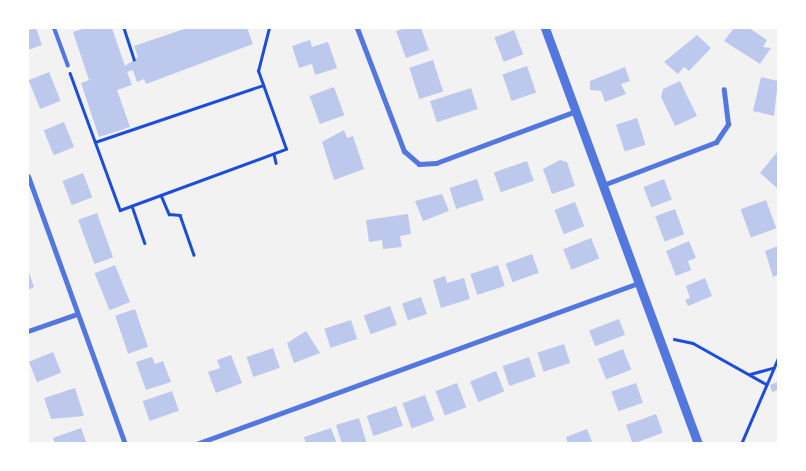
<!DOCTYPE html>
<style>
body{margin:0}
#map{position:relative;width:806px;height:471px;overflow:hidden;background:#f2f2f2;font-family:Ubuntu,sans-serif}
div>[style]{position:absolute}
.building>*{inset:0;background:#bdc9ec;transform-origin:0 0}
.path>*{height:2.5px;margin:-1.25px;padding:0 1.25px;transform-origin:1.25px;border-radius:1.25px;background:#1d4ed8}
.service>*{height:4px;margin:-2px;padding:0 2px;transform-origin:2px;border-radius:2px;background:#5277de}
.minor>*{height:5px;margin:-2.5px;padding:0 2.5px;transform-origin:2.5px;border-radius:2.5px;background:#5277de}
.tertiary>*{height:9px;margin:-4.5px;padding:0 4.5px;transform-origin:4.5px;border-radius:4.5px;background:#5277de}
span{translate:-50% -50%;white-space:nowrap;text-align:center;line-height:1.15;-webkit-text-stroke:4px #fff;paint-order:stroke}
.frame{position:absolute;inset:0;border:29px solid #fff;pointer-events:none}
</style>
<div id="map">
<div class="building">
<div style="clip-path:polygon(36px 28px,42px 45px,28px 50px,28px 30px)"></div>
<div style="clip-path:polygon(86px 28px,112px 28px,125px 66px,138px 57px,134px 46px,187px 28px,247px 28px,253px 44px,146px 84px,144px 79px,137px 82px,133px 70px,127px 72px,132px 85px,117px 90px,130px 127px,99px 137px,81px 83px,89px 80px,73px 32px)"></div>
<div style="clip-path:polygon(406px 28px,421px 28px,429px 50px,406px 58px,396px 31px)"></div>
<div style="clip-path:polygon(734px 28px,749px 28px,767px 40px,763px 47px,771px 48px,760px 64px,724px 41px)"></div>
<div style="left:514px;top:30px;width:26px;height:21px;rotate:69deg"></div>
<div style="clip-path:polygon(697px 35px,711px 48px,689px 71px,684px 67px,678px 74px,664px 62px)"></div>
<div style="clip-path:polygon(310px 40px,312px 47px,328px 42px,337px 68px,315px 75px,312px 64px,299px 68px,292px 46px)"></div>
<div style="left:433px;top:60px;width:33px;height:25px;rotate:72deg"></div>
<div style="left:527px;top:66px;width:28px;height:26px;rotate:71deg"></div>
<div style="clip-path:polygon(625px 67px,630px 81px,621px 84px,626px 94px,605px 102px,601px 91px,590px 90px,590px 81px)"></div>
<div style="left:49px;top:72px;width:31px;height:22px;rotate:68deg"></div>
<div style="clip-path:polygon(761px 77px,778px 81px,774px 116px,753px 111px)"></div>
<div style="clip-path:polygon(680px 81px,697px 116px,675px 126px,661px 97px,663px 89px)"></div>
<div style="left:334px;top:87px;width:30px;height:26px;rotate:70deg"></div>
<div style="left:471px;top:88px;width:22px;height:43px;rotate:72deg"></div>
<div style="left:637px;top:118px;width:28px;height:22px;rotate:72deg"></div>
<div style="left:64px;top:122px;width:27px;height:22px;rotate:68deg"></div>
<div style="clip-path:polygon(344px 130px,347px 138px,353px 136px,364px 169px,334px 180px,322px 142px)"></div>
<div style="clip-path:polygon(778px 151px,778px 189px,760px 173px)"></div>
<div style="clip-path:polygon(560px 160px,567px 162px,575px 186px,552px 194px,543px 169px)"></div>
<div style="left:527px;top:161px;width:21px;height:35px;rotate:71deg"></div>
<div style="left:83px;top:173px;width:26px;height:22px;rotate:69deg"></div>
<div style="left:477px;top:179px;width:22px;height:29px;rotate:72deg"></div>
<div style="left:664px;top:179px;width:22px;height:22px;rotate:69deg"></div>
<div style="clip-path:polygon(442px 194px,449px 211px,423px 221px,415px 201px)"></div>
<div style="left:766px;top:200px;width:30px;height:27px;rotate:70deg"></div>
<div style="left:575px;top:202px;width:26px;height:22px;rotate:69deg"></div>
<div style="left:675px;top:209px;width:27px;height:21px;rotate:70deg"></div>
<div style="left:97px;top:213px;width:47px;height:20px;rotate:70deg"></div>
<div style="clip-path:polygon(408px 214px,411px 234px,400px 236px,402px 247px,383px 249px,382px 240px,369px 242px,366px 220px)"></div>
<div style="left:591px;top:238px;width:22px;height:30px;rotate:68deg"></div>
<div style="clip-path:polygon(689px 241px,696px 258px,688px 261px,691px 270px,676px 276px,666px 251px)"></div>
<div style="clip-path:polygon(778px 246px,778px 275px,773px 277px,765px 251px)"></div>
<div style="left:532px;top:254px;width:20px;height:28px;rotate:70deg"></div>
<div style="left:115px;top:265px;width:40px;height:22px;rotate:68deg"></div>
<div style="left:498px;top:265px;width:22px;height:29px;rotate:72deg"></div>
<div style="clip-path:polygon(28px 270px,34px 287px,28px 290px)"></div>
<div style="clip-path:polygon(445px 276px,447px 283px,464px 278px,470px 299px,441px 308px,433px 280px)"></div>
<div style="clip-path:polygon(705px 278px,712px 296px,688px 306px,685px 300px,690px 298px,686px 286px)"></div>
<div style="left:421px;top:297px;width:18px;height:20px;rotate:71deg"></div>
<div style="left:390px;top:306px;width:20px;height:28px;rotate:70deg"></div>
<div style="left:135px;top:309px;width:40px;height:21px;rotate:71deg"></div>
<div style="left:619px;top:319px;width:17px;height:32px;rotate:69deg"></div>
<div style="left:351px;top:320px;width:20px;height:28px;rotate:72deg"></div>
<div style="clip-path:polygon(306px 331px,320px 353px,294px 363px,287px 343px)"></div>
<div style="left:564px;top:344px;width:20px;height:28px;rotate:72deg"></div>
<div style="left:273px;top:348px;width:21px;height:28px;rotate:71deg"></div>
<div style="left:623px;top:349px;width:22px;height:27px;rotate:68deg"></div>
<div style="left:53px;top:352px;width:22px;height:26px;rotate:68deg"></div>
<div style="clip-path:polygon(231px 355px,242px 383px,216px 393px,208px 372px,220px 368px,217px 360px)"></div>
<div style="clip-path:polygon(152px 357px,155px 364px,163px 361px,171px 382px,146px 390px,136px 362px)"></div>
<div style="left:529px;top:357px;width:21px;height:28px;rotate:71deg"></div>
<div style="left:496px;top:371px;width:22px;height:28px;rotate:68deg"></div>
<div style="clip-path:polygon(777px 382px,778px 390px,772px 392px,770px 385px)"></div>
<div style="left:457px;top:383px;width:26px;height:23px;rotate:69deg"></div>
<div style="left:636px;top:383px;width:21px;height:26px;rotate:71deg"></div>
<div style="clip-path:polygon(75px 388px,84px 416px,51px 419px,44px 398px)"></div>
<div style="left:172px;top:391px;width:21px;height:31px;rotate:71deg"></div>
<div style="left:425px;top:395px;width:27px;height:24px;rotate:70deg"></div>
<div style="left:396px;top:406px;width:21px;height:31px;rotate:71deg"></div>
<div style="left:656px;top:414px;width:20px;height:32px;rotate:70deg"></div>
<div style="clip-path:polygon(359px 418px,367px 444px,342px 444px,336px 425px)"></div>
<div style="clip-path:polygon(81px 428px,87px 444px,55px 444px,53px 438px)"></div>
<div style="clip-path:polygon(331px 428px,337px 444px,306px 444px,304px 437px)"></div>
<div style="clip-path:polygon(587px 429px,593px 444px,568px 444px,566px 437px)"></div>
</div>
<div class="path">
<div style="left:124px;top:28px;width:33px;rotate:72deg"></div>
<div style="left:70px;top:73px;width:146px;rotate:69.9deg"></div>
<div style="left:120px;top:210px;width:177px;rotate:-20.2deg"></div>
<div style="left:286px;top:149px;width:83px;rotate:-109.7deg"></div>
<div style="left:258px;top:71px;width:44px;rotate:-75.7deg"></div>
<div style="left:95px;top:142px;width:177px;rotate:-18.7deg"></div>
<div style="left:274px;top:154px;width:9px;rotate:77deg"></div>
<div style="left:161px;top:195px;width:21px;rotate:67deg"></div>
<div style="left:169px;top:214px;width:11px;rotate:5deg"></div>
<div style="left:180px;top:215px;width:42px;rotate:70.7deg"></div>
<div style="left:132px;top:206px;width:39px;rotate:71deg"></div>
<div style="left:674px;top:339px;width:19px;rotate:12deg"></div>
<div style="left:693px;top:343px;width:84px;rotate:29.3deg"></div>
<div style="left:750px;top:374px;width:24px;rotate:-15deg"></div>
<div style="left:741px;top:444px;width:94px;rotate:-66.7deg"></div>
</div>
<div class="service">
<div style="left:54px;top:28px;width:40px;rotate:69.8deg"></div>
</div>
<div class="minor">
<div style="left:357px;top:28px;width:132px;rotate:69.1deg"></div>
<div style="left:404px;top:151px;width:20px;rotate:41deg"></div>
<div style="left:419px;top:164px;width:17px;rotate:-3deg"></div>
<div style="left:436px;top:163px;width:149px;rotate:-20.4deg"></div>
<div style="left:28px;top:176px;width:285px;rotate:70.1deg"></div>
<div style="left:603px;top:185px;width:121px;rotate:-20.8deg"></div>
<div style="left:716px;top:142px;width:22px;rotate:-56deg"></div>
<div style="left:728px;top:124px;width:35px;rotate:-97deg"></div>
<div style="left:28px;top:331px;width:52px;rotate:-19.1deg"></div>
<div style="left:196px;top:444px;width:470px;rotate:-20deg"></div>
</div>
<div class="tertiary">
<div style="left:545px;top:28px;width:443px;rotate:69.8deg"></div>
</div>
<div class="frame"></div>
</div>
